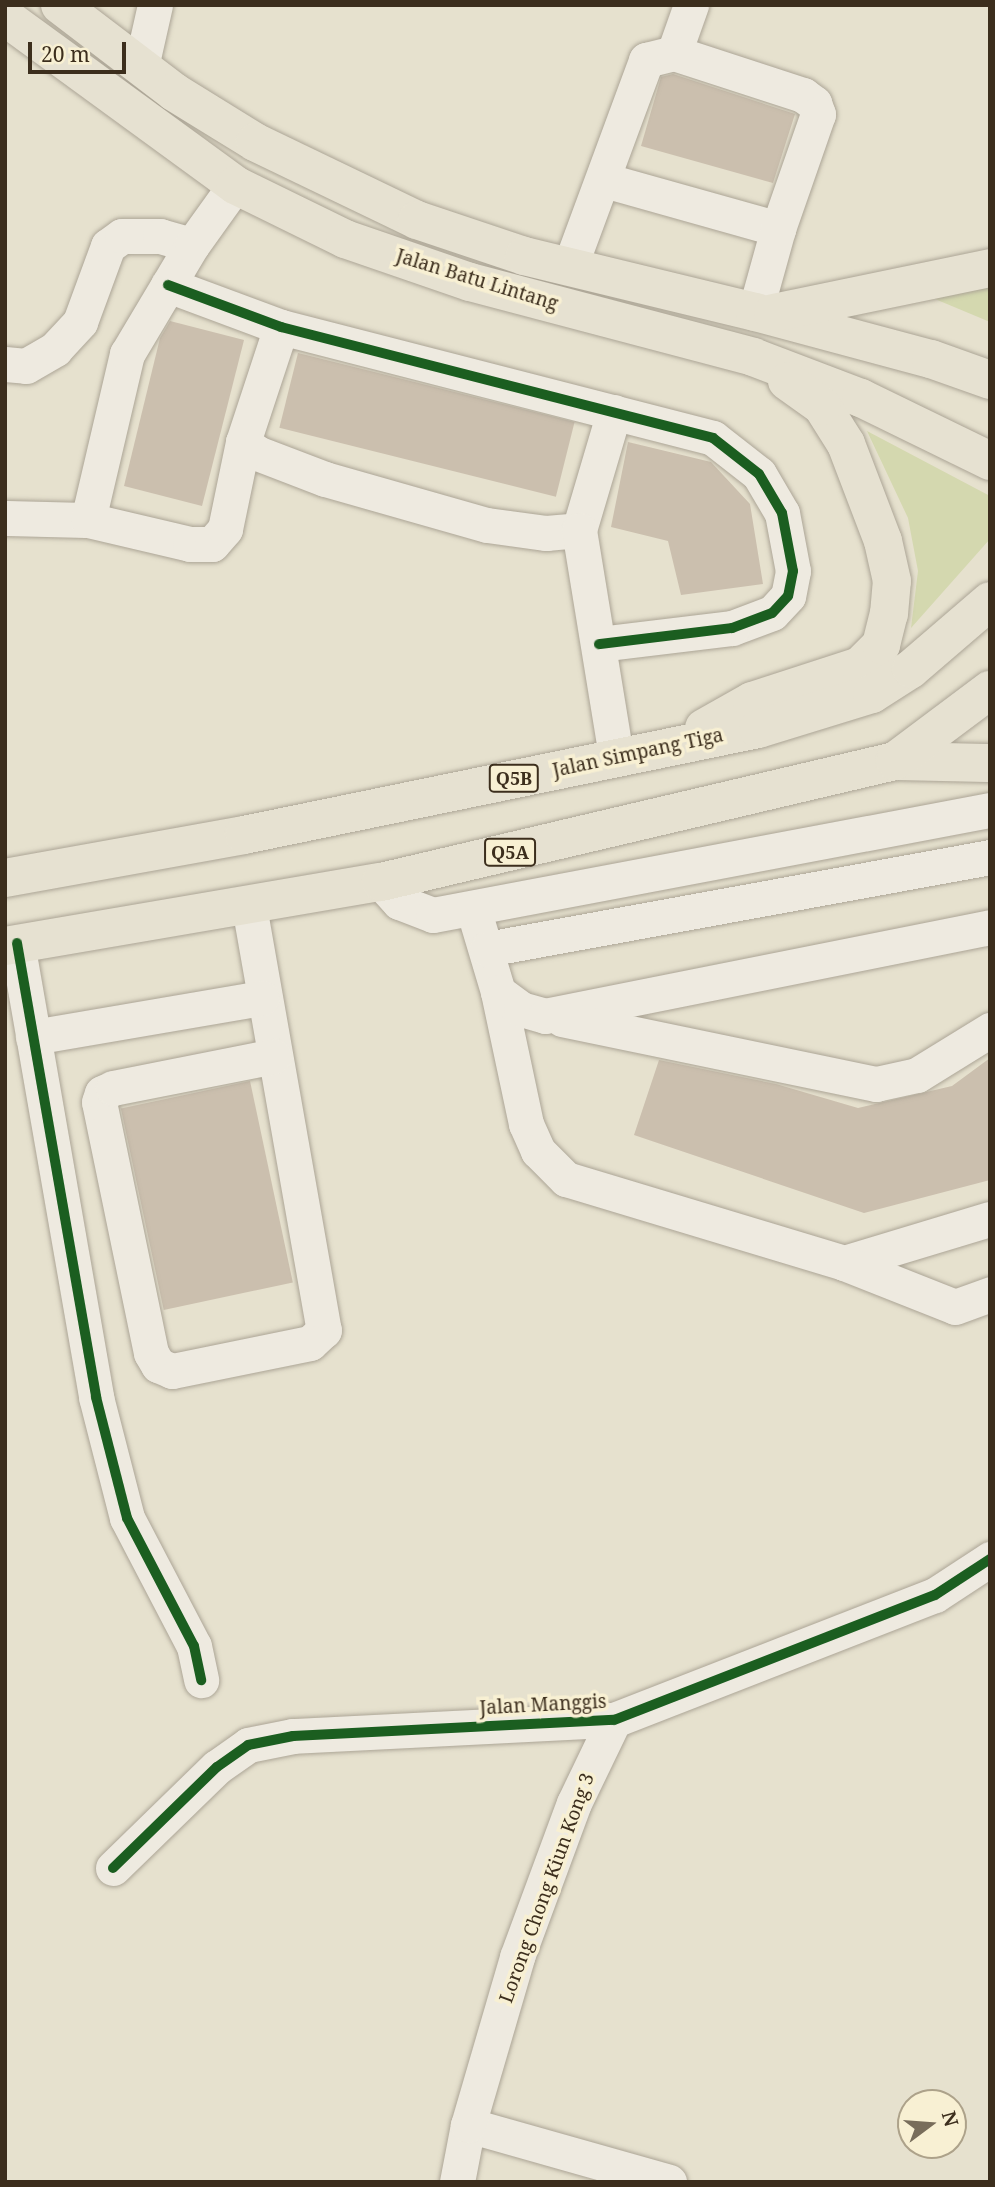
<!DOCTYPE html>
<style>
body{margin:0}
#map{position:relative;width:995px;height:2187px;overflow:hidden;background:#e6e1ce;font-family:"Noto Serif",serif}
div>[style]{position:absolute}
.green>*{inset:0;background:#d4d8af}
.building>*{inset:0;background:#cbbfae;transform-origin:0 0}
.roads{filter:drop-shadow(0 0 2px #aca596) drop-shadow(0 0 2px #aca596)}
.minor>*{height:35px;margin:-17.5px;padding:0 17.5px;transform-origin:17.5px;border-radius:17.5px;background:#eeeae0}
.major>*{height:38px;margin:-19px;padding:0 19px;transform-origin:19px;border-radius:19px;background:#e6e1d1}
.cycleway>*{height:10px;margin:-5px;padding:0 5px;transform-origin:5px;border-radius:5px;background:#1b5e20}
span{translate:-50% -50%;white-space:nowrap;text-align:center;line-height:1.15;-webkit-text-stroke:7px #f8f0d3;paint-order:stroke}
.shield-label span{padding:2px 5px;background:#f8f0d3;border:2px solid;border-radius:5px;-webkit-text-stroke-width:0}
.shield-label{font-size:18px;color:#3c2e1d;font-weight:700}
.street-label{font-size:19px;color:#3c2e1d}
.frame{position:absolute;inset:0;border:7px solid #3c2e1d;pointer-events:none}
.north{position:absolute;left:897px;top:2089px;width:70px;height:70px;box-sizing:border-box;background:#f8f0d3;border:2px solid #ada28a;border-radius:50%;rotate:74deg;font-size:19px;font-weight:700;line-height:28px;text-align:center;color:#3c2e1d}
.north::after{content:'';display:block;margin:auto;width:24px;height:32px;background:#786d5b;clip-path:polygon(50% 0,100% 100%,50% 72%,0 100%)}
.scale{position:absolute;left:28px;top:42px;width:98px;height:32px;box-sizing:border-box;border:4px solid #3c2e1d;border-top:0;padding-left:9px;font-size:21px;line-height:24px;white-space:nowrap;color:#3c2e1d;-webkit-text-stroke:5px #f8f0d3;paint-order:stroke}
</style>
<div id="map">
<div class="green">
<div style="clip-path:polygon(990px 281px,990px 322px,923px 294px)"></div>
<div style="clip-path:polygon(867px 431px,990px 496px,990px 539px,911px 628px,918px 571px,908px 518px)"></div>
</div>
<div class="building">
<div style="clip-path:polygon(673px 74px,795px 114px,773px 183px,641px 146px,661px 77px)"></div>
<div style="clip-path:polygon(170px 321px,244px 340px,202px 506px,124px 486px,160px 338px)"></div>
<div style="left:298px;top:353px;width:285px;height:77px;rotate:14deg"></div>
<div style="clip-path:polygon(628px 442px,711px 462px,750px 504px,763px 584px,681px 595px,668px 541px,611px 527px)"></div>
<div style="clip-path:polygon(990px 1058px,990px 1180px,864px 1213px,634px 1135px,659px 1060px,776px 1084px,858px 1108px,952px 1086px)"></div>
<div style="left:250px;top:1081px;width:206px;height:132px;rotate:78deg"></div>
</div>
<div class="roads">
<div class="minor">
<div style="left:674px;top:53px;width:51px;rotate:-70.5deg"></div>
<div style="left:141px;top:67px;width:64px;rotate:-77.3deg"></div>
<div style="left:604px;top:180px;width:181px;rotate:15.7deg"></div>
<div style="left:570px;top:266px;width:220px;rotate:-69.7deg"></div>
<div style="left:646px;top:60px;width:29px;rotate:-14deg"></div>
<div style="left:674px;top:53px;width:136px;rotate:18deg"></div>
<div style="left:803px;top:95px;width:14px;rotate:36deg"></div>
<div style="left:814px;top:103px;width:12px;rotate:70deg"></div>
<div style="left:818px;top:114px;width:122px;rotate:109.2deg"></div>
<div style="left:778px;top:229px;width:86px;rotate:105.5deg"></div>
<div style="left:168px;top:285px;width:121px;rotate:20.4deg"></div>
<div style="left:281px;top:327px;width:446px;rotate:14.4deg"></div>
<div style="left:713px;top:438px;width:58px;rotate:38deg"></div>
<div style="left:759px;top:474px;width:45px;rotate:59.5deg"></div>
<div style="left:782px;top:513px;width:59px;rotate:79.3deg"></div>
<div style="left:793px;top:571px;width:25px;rotate:101deg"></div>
<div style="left:788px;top:596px;width:23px;rotate:133deg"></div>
<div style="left:772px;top:613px;width:43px;rotate:159.4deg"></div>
<div style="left:732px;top:628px;width:134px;rotate:173.1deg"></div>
<div style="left:281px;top:327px;width:121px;rotate:108.3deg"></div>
<div style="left:243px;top:442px;width:18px;rotate:38deg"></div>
<div style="left:257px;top:453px;width:73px;rotate:20.9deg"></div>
<div style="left:325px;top:479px;width:168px;rotate:15.9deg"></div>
<div style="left:487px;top:525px;width:60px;rotate:7.7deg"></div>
<div style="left:546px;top:533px;width:33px;rotate:-5deg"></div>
<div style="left:5px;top:364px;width:21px;rotate:5deg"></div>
<div style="left:26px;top:366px;width:34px;rotate:-30deg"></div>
<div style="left:55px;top:349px;width:37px;rotate:-47deg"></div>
<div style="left:80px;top:322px;width:81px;rotate:-69.8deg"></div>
<div style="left:108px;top:246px;width:17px;rotate:-36deg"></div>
<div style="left:122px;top:236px;width:38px"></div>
<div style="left:160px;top:236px;width:33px;rotate:16deg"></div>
<div style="left:614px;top:412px;width:123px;rotate:106.5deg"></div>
<div style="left:579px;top:530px;width:230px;rotate:80.7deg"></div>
<div style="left:5px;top:518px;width:83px;rotate:1.4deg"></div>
<div style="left:88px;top:520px;width:171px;rotate:-76.8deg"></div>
<div style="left:127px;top:354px;width:127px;rotate:-59.2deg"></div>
<div style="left:192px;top:245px;width:74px;rotate:-54.4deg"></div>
<div style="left:88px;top:520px;width:105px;rotate:13.2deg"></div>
<div style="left:190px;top:544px;width:22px"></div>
<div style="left:212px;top:544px;width:20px;rotate:-49deg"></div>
<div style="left:225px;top:529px;width:89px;rotate:-78.3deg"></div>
<div style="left:381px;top:882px;width:27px;rotate:48deg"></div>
<div style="left:399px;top:902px;width:36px;rotate:21deg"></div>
<div style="left:433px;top:915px;width:567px;rotate:-10.68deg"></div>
<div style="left:249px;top:906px;width:431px;rotate:80deg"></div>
<div style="left:324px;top:1330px;width:19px;rotate:137deg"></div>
<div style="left:310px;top:1343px;width:141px;rotate:168.5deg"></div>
<div style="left:172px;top:1371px;width:15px;rotate:-157deg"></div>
<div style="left:158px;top:1365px;width:14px;rotate:-120deg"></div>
<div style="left:151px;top:1353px;width:256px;rotate:-101.7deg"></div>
<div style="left:99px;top:1102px;width:9px;rotate:-72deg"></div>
<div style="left:102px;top:1093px;width:12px;rotate:-24deg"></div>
<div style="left:113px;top:1088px;width:164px;rotate:-11.2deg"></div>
<div style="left:473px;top:908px;width:88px;rotate:73.4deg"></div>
<div style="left:498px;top:992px;width:135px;rotate:78deg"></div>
<div style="left:526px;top:1124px;width:30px;rotate:66deg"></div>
<div style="left:538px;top:1151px;width:40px;rotate:45deg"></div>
<div style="left:566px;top:1179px;width:290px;rotate:16.8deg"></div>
<div style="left:844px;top:1263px;width:152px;rotate:-16.8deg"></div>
<div style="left:17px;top:943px;width:461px;rotate:80.1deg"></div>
<div style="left:96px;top:1397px;width:125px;rotate:75.6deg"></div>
<div style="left:127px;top:1518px;width:144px;rotate:62.4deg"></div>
<div style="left:194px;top:1646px;width:35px;rotate:78deg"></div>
<div style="left:487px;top:949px;width:511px;rotate:-10.36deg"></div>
<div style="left:498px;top:992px;width:29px;rotate:36deg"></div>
<div style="left:521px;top:1009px;width:25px;rotate:16deg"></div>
<div style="left:545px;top:1016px;width:454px;rotate:-11.3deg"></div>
<div style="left:562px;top:1019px;width:321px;rotate:11.7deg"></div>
<div style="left:876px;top:1084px;width:42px;rotate:-12.4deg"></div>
<div style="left:917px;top:1075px;width:86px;rotate:-31.7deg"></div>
<div style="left:33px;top:1037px;width:232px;rotate:-9.7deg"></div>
<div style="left:844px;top:1263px;width:119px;rotate:21.6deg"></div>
<div style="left:955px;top:1307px;width:37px;rotate:-20deg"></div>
<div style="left:113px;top:1868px;width:145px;rotate:-44.2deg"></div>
<div style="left:217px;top:1767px;width:38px;rotate:-35deg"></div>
<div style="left:248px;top:1745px;width:46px;rotate:-11.3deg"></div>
<div style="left:293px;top:1736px;width:321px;rotate:-2.9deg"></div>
<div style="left:614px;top:1720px;width:344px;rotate:-21.3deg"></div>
<div style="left:935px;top:1595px;width:66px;rotate:-33.2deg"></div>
<div style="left:468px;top:2125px;width:209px;rotate:15.8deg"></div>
<div style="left:457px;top:2182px;width:58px;rotate:-79.1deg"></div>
<div style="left:468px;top:2125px;width:175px;rotate:-73.7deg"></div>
<div style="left:517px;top:1957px;width:164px;rotate:-69.7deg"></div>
<div style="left:574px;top:1803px;width:92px;rotate:-64.3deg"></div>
</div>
<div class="major">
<div style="left:60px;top:5px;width:143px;rotate:37.3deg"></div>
<div style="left:174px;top:92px;width:95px;rotate:31.7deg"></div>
<div style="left:255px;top:142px;width:180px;rotate:25.7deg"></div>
<div style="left:417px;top:220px;width:113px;rotate:18.6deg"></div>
<div style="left:524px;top:256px;width:238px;rotate:13.6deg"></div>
<div style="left:755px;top:312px;width:182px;rotate:15deg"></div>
<div style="left:931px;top:359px;width:63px;rotate:19.6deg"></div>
<div style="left:5px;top:17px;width:285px;rotate:36.1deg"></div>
<div style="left:235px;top:185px;width:123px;rotate:26.1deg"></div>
<div style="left:345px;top:239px;width:132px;rotate:19deg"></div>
<div style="left:470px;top:282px;width:293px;rotate:14.8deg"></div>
<div style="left:753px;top:357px;width:116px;rotate:20.8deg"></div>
<div style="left:861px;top:398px;width:144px;rotate:26deg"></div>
<div style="left:773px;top:313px;width:222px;rotate:-11.7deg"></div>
<div style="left:704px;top:728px;width:55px;rotate:-29.4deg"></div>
<div style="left:752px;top:701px;width:114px;rotate:-18deg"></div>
<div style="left:860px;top:666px;width:30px;rotate:-45deg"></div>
<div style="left:881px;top:645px;width:32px;rotate:-76deg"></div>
<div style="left:889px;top:614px;width:33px;rotate:-85deg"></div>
<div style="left:892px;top:581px;width:41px;rotate:-102.7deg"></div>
<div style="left:883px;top:541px;width:104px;rotate:-110.9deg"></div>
<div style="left:846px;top:444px;width:45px;rotate:-122.3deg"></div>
<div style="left:822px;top:406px;width:43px;rotate:-144.5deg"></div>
<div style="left:895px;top:761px;width:95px;rotate:1.2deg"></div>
<div style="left:5px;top:878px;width:243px;rotate:-10.2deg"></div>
<div style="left:244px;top:835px;width:525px;rotate:-11.65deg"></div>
<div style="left:758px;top:729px;width:119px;rotate:-17.1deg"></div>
<div style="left:872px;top:694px;width:46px;rotate:-32.7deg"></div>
<div style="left:911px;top:669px;width:104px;rotate:-40.7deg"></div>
<div style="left:5px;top:946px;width:381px;rotate:-9.7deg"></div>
<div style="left:381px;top:882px;width:528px;rotate:-13.25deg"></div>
<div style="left:895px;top:761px;width:119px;rotate:-36.8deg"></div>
</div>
</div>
<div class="cycleway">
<div style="left:168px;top:285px;width:121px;rotate:20.4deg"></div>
<div style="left:281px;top:327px;width:446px;rotate:14.4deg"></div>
<div style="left:713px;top:438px;width:58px;rotate:38deg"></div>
<div style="left:759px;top:474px;width:45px;rotate:59.5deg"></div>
<div style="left:782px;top:513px;width:59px;rotate:79.3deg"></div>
<div style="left:793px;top:571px;width:25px;rotate:101deg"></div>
<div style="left:788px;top:596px;width:23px;rotate:133deg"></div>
<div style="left:772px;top:613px;width:43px;rotate:159.4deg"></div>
<div style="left:732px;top:628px;width:134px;rotate:173.1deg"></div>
<div style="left:17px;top:943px;width:461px;rotate:80.1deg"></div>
<div style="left:96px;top:1397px;width:125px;rotate:75.6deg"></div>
<div style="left:127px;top:1518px;width:144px;rotate:62.4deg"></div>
<div style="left:194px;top:1646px;width:35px;rotate:78deg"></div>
<div style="left:113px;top:1868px;width:145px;rotate:-44.2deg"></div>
<div style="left:217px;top:1767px;width:38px;rotate:-35deg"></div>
<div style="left:248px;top:1745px;width:46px;rotate:-11.3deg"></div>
<div style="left:293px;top:1736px;width:321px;rotate:-2.9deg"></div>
<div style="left:614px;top:1720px;width:344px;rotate:-21.3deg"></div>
<div style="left:935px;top:1595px;width:66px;rotate:-33.2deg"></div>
</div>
<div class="shield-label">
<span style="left:514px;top:778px">Q5B</span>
<span style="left:510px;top:852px">Q5A</span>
</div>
<div class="street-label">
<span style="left:477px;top:280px;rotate:17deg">Jalan Batu Lintang</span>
<span style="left:638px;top:753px;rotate:-12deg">Jalan Simpang Tiga</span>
<span style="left:543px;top:1705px;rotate:-3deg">Jalan Manggis</span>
<span style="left:547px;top:1888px;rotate:-70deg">Lorong Chong Kiun Kong 3</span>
</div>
<div class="frame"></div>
<div class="north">N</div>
<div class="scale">20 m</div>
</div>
